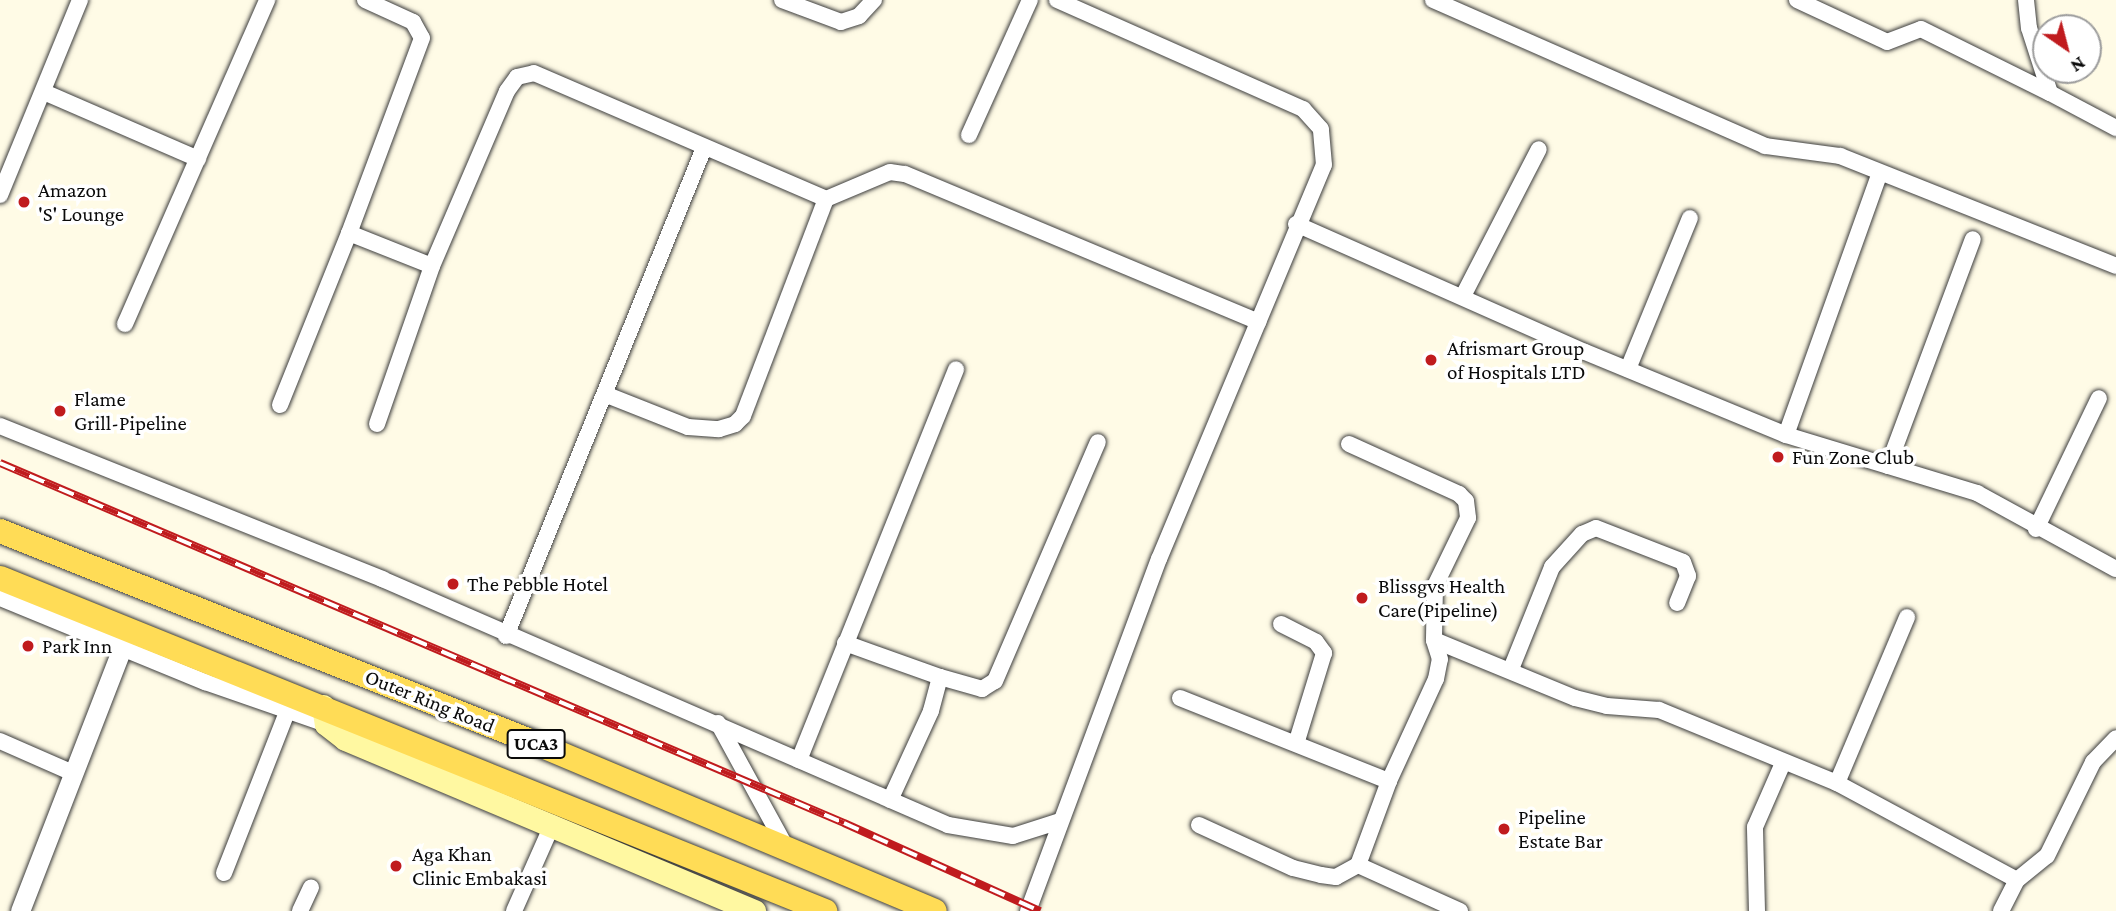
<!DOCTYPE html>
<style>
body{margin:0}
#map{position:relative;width:2116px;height:911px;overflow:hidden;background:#fffbe6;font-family:"Crimson Pro",serif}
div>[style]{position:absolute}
.roads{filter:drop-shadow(0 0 2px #3d3d3d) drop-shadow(0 0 2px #3d3d3d)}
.minor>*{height:16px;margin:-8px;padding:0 8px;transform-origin:8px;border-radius:8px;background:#fff}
.tertiary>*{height:19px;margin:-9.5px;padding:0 9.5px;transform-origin:9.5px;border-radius:9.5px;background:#fff}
.secondary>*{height:23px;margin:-11.5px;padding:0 11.5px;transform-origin:11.5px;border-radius:11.5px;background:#fff8a1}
.primary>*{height:24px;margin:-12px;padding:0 12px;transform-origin:12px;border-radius:12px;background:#ffdc56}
.rail>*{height:8px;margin-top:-4px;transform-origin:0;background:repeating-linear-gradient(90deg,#fff 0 16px,#c01b1e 0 32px);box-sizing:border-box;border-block:2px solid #c01b1e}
.dots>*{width:19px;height:19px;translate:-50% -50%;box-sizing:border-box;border:4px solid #fff;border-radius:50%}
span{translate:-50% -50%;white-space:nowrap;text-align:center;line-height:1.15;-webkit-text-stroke:7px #fff;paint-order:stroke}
.shield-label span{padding:2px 5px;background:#fff;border:2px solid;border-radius:5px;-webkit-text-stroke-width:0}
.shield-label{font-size:19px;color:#0a0a0a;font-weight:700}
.poi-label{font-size:21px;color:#0a0a0a}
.left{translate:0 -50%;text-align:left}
.street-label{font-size:21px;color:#0a0a0a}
.north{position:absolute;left:2032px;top:14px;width:70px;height:70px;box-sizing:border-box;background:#fff;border:2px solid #9d9d9d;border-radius:50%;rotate:145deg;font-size:19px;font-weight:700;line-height:28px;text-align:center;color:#0a0a0a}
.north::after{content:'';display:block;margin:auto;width:24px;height:32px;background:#c01b1e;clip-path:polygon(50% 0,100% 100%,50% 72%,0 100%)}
</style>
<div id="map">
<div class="roads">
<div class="minor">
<div style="left:365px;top:0;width:53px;rotate:24.6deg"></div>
<div style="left:413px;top:22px;width:18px;rotate:61deg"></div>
<div style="left:422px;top:38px;width:208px;rotate:110.5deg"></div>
<div style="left:349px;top:233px;width:89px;rotate:21.7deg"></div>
<div style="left:782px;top:0;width:63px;rotate:20.4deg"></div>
<div style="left:841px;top:22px;width:19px;rotate:-18deg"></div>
<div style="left:859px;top:16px;width:22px;rotate:-47deg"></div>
<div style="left:1433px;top:0;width:363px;rotate:23.7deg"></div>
<div style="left:1765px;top:146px;width:76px;rotate:7.6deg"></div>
<div style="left:1840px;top:156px;width:297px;rotate:21.7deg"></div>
<div style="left:1797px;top:0;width:99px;rotate:25deg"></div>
<div style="left:1887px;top:42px;width:36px;rotate:-21deg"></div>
<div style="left:1921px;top:29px;width:144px;rotate:26.4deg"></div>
<div style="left:2026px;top:0;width:28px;rotate:84deg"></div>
<div style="left:2029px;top:28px;width:68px;rotate:72.1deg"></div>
<div style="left:2050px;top:93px;width:75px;rotate:27.9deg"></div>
<div style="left:44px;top:92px;width:168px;rotate:23.5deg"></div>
<div style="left:969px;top:135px;width:148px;rotate:-65.7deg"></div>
<div style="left:0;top:195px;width:211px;rotate:-67.7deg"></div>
<div style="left:1296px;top:224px;width:316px;rotate:23.9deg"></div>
<div style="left:1585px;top:352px;width:217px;rotate:22.4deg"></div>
<div style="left:1786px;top:435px;width:200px;rotate:16.9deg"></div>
<div style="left:1977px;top:493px;width:158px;rotate:28.7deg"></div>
<div style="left:1463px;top:296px;width:165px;rotate:-62.7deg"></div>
<div style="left:125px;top:324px;width:354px;rotate:-66.3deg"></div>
<div style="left:1628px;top:369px;width:163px;rotate:-67.7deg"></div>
<div style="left:607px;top:395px;width:87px;rotate:21.6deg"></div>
<div style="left:688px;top:427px;width:31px;rotate:4deg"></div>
<div style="left:719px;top:429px;width:17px;rotate:-17deg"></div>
<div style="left:735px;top:424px;width:11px;rotate:-45deg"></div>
<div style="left:743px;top:416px;width:232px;rotate:-69.1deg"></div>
<div style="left:280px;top:405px;width:185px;rotate:-68.1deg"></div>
<div style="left:377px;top:424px;width:167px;rotate:-70.8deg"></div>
<div style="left:432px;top:266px;width:190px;rotate:-66.8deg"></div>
<div style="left:507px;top:91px;width:17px;rotate:-54deg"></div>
<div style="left:517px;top:77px;width:17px;rotate:-13deg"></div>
<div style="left:534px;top:73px;width:318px;rotate:23.3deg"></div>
<div style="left:826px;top:199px;width:69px;rotate:-22.9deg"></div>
<div style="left:890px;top:172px;width:15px;rotate:8deg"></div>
<div style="left:905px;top:174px;width:383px;rotate:22.7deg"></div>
<div style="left:0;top:426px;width:412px;rotate:21.8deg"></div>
<div style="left:382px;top:579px;width:617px;rotate:23.49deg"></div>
<div style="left:948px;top:825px;width:66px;rotate:9.6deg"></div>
<div style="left:1013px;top:836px;width:49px;rotate:-17.7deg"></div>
<div style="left:1786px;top:435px;width:276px;rotate:-70.3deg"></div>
<div style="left:1349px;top:444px;width:121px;rotate:24.4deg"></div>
<div style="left:1459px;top:494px;width:10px;rotate:45deg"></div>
<div style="left:1466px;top:501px;width:17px;rotate:83deg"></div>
<div style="left:1468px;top:518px;width:76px;rotate:115.9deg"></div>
<div style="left:1435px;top:586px;width:54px;rotate:91.1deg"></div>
<div style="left:1434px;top:640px;width:152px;rotate:22.4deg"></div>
<div style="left:1575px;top:698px;width:33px;rotate:14deg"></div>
<div style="left:1607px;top:706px;width:52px;rotate:4.4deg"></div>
<div style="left:1659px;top:710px;width:192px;rotate:22.3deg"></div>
<div style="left:1837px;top:783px;width:204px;rotate:28.3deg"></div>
<div style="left:1888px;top:466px;width:242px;rotate:-69.5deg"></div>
<div style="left:2036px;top:529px;width:145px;rotate:-64.3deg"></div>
<div style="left:0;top:598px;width:222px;rotate:22.3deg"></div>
<div style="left:205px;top:682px;width:128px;rotate:19.1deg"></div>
<div style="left:1281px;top:624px;width:39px;rotate:27deg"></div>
<div style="left:1316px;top:642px;width:14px;rotate:54deg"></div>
<div style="left:1324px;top:653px;width:92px;rotate:107.1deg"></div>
<div style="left:506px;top:636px;width:527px;rotate:-67.92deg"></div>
<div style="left:845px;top:643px;width:101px;rotate:19.7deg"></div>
<div style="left:940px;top:677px;width:35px;rotate:105deg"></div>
<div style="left:931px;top:711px;width:98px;rotate:114.7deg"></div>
<div style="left:1511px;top:669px;width:110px;rotate:-68.1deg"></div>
<div style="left:1552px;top:567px;width:45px;rotate:-47.7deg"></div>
<div style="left:1582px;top:534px;width:15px;rotate:-23deg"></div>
<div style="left:1596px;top:528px;width:93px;rotate:21.3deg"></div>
<div style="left:1683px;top:562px;width:15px;rotate:70deg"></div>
<div style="left:1688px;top:576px;width:29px;rotate:112deg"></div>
<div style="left:940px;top:677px;width:44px;rotate:15.9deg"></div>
<div style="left:982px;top:689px;width:15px;rotate:-32deg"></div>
<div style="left:995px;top:681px;width:260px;rotate:-66.7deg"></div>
<div style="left:1180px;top:698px;width:225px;rotate:21.7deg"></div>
<div style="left:718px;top:723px;width:144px;rotate:61.3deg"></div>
<div style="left:0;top:741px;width:80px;rotate:23.7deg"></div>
<div style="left:799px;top:760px;width:421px;rotate:-68.1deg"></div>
<div style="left:1837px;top:783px;width:180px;rotate:-67.1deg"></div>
<div style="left:1199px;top:825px;width:103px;rotate:24.6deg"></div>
<div style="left:1293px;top:868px;width:29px;rotate:14deg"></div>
<div style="left:1321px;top:875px;width:15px;rotate:8deg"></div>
<div style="left:1336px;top:877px;width:25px;rotate:-29deg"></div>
<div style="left:1358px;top:865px;width:112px;rotate:24.3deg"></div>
<div style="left:1358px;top:865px;width:90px;rotate:-69.7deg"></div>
<div style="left:1389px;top:781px;width:112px;rotate:-65.3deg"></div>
<div style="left:1436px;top:679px;width:20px;rotate:-79deg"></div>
<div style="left:1440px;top:659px;width:20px;rotate:-108deg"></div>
<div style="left:224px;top:873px;width:173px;rotate:-68.6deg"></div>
<div style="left:300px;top:911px;width:26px;rotate:-65deg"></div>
<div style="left:514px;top:911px;width:96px;rotate:-66.1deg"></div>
<div style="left:1028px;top:911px;width:376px;rotate:-69.6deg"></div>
<div style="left:1159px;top:559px;width:427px;rotate:-67.3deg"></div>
<div style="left:1324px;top:165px;width:36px;rotate:-95deg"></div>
<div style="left:1321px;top:129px;width:27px;rotate:-132deg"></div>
<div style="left:1303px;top:109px;width:269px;rotate:-156.1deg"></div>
<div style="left:1757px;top:911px;width:84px;rotate:-91.4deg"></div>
<div style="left:1755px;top:827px;width:70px;rotate:-66.4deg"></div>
<div style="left:2001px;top:911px;width:35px;rotate:-63deg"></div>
<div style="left:2017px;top:880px;width:38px;rotate:-39deg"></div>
<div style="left:2047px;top:856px;width:105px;rotate:-63.9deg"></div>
<div style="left:2093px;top:762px;width:33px;rotate:-46deg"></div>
</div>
<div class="tertiary">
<div style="left:20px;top:911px;width:284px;rotate:-68.8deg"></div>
</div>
<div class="secondary">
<div style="left:323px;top:706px;width:18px;rotate:81deg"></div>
<div style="left:326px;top:724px;width:24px;rotate:38deg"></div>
<div style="left:345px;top:739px;width:444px;rotate:22.8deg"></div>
</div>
<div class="primary">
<div style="left:0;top:531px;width:568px;rotate:21.6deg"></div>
<div style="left:528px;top:740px;width:441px;rotate:22.8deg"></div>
<div style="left:0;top:578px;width:890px;rotate:21.98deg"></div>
</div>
</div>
<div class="rail">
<div style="left:0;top:463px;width:918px;rotate:23.1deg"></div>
<div style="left:844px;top:823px;width:215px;rotate:24.2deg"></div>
</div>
<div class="dots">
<div style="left:24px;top:202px;background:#c01b1e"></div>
<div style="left:1431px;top:360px;background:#c01b1e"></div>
<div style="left:60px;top:411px;background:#c01b1e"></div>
<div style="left:1778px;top:457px;background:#c01b1e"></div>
<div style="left:453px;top:584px;background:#c01b1e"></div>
<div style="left:1362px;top:598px;background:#c01b1e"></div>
<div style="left:28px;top:646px;background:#c01b1e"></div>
<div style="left:1504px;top:829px;background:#c01b1e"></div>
<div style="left:396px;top:866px;background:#c01b1e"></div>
</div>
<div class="shield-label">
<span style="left:536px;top:744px">UCA3</span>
</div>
<div class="poi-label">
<span class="left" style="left:38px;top:202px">Amazon<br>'S' Lounge</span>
<span class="left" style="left:1447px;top:360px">Afrismart Group<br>of Hospitals LTD</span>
<span class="left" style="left:74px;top:411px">Flame<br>Grill-Pipeline</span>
<span class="left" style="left:1792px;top:457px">Fun Zone Club</span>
<span class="left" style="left:467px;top:584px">The Pebble Hotel</span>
<span class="left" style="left:1378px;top:598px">Blissgvs Health<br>Care(Pipeline)</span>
<span class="left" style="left:42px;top:646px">Park Inn</span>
<span class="left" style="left:1518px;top:829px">Pipeline<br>Estate Bar</span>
<span class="left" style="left:412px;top:866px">Aga Khan<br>Clinic Embakasi</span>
</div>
<div class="street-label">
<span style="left:430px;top:701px;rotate:22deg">Outer Ring Road</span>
</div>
<div class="north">N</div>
</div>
